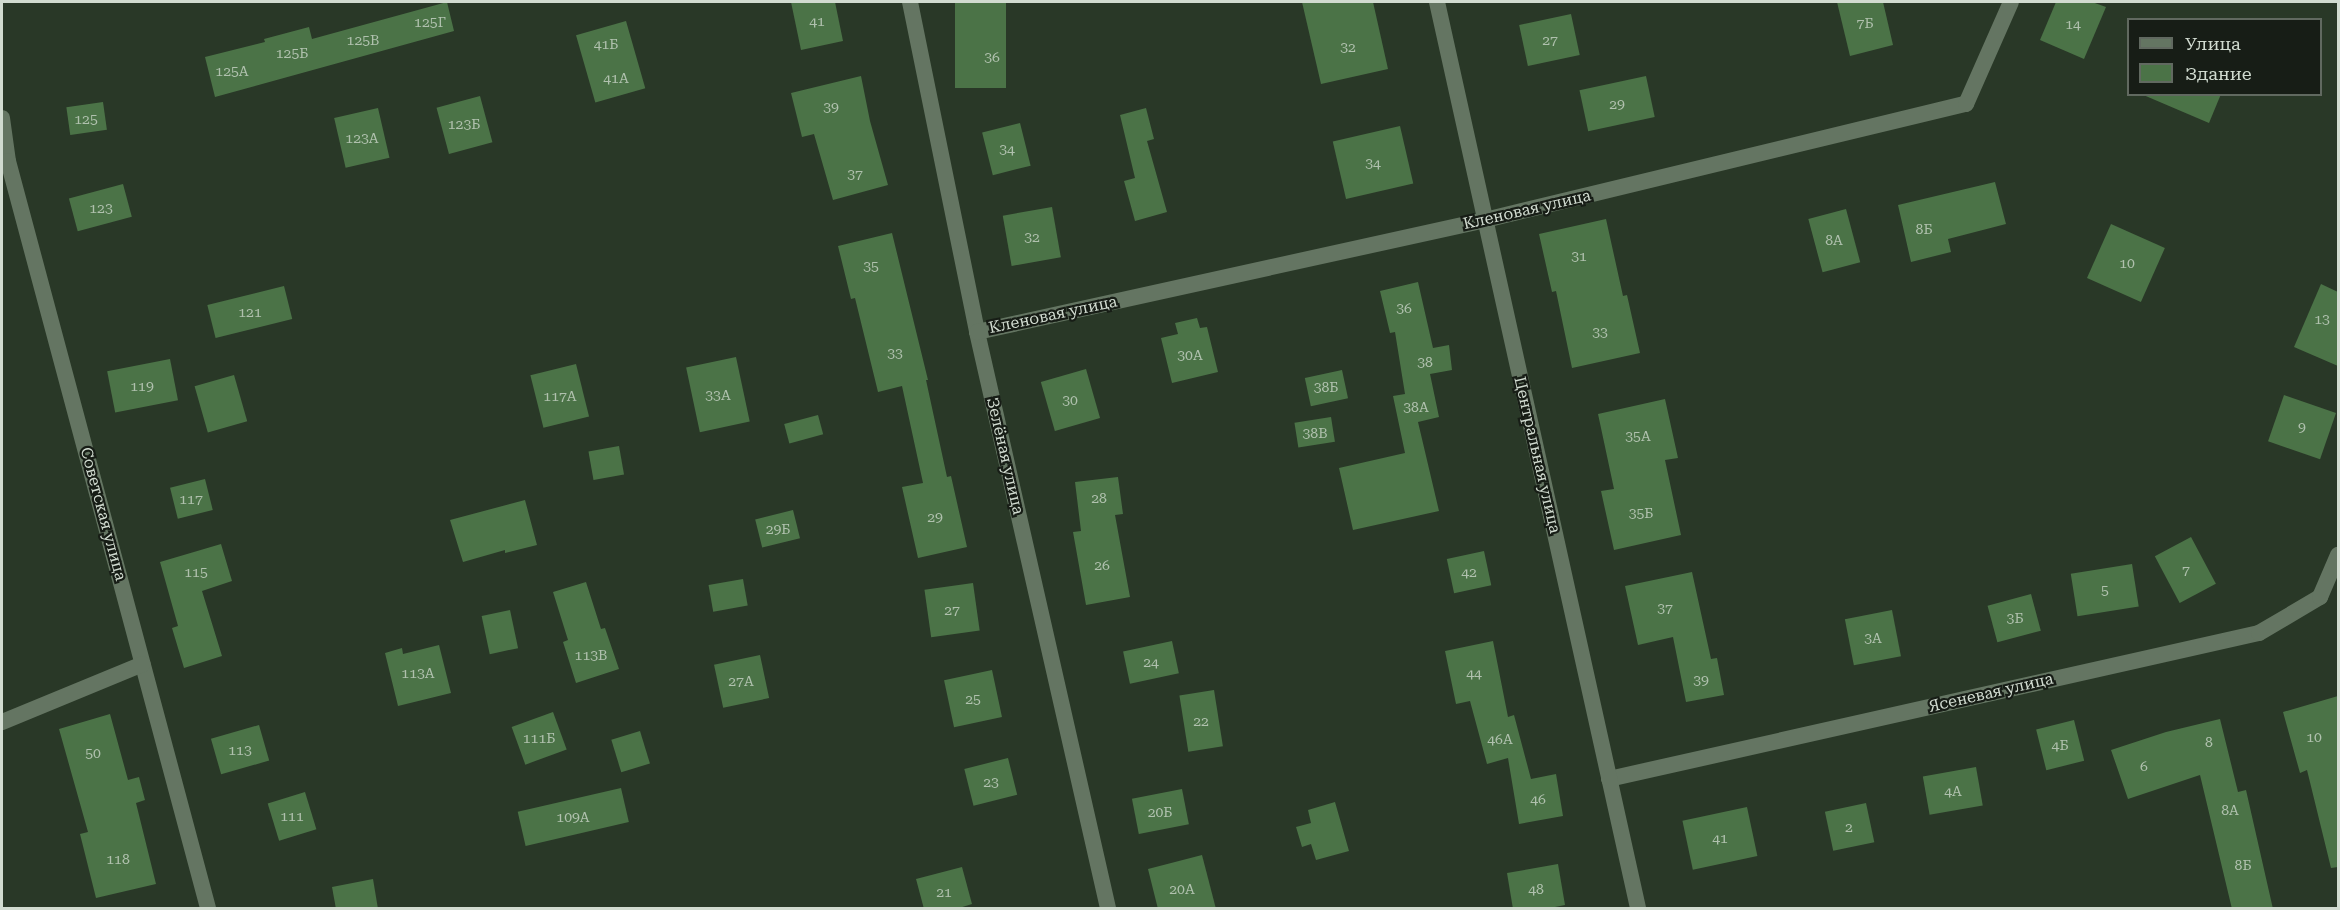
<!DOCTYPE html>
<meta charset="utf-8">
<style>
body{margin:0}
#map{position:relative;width:2340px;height:910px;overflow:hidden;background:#293827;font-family:"Roboto Serif",serif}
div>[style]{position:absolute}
.building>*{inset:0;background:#4b7347;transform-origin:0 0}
.minor>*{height:16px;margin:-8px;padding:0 8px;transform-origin:8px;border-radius:8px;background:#647562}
.tertiary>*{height:16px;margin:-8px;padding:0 8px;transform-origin:8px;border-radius:8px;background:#647562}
span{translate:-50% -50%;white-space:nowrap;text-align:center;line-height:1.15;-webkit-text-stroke:4.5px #171d16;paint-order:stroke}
.number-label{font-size:14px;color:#b0c1ae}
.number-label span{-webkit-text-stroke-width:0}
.street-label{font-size:16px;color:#d1dbd0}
.frame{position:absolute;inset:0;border:3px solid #d1dbd0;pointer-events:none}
.legend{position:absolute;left:2127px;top:18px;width:195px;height:78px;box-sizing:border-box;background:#171d16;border:2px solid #616960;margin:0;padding:8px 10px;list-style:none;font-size:18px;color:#d1dbd0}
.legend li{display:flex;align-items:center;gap:12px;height:30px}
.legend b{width:30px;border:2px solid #616960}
</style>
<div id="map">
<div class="building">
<div style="clip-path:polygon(447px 2px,454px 31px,215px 97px,205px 57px,265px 42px,264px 39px,309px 27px,312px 39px)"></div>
<div style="clip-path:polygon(791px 2px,835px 2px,843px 41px,801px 50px)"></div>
<div style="left:955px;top:2px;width:51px;height:86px"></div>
<div style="clip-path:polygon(1302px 2px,1373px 2px,1388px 69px,1321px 84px)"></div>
<div style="clip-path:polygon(1837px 2px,1883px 2px,1893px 45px,1850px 56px)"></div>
<div style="clip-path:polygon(2056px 2px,2092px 2px,2106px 7px,2084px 59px,2040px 40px)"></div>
<div style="left:1571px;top:14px;width:42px;height:53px;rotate:78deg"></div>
<div style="left:626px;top:21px;width:70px;height:52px;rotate:74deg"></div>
<div style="clip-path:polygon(861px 76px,870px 121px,888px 185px,833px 200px,814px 134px,802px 137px,791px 93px)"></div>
<div style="left:1646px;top:76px;width:42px;height:68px;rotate:78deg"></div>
<div style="clip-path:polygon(2141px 94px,2221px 94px,2209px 123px)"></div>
<div style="left:480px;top:96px;width:48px;height:45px;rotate:75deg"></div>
<div style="left:103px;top:102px;width:28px;height:37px;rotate:82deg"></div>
<div style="left:378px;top:108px;width:51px;height:45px;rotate:77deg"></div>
<div style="clip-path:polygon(1146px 108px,1154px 139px,1147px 141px,1167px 212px,1135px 221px,1124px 181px,1135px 178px,1120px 115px)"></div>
<div style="left:1020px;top:123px;width:44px;height:39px;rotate:76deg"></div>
<div style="left:1400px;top:126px;width:59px;height:69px;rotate:77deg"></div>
<div style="clip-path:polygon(1995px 182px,2006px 224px,1948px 239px,1951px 252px,1911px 262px,1898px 205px)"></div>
<div style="left:123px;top:184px;width:34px;height:56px;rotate:75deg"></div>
<div style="left:1052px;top:207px;width:51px;height:50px;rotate:80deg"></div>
<div style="left:1846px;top:209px;width:55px;height:39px;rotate:75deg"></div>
<div style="clip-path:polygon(1606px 219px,1623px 296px,1627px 295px,1640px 353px,1572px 368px,1556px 291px,1552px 292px,1539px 234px)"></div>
<div style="left:2111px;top:224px;width:59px;height:59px;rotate:24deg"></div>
<div style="clip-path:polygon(892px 233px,928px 380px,926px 380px,947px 477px,951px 476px,967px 547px,918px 558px,902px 487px,923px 483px,902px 386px,878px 392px,855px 298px,851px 299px,838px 246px)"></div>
<div style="clip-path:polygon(1418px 282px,1433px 348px,1449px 345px,1452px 370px,1430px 374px,1439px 417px,1418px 422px,1439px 511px,1353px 530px,1339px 468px,1405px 453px,1393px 396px,1405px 394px,1395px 332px,1390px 333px,1380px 291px)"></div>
<div style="clip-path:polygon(2321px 284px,2338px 292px,2338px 366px,2294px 347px)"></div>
<div style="left:284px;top:286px;width:34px;height:79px;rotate:76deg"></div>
<div style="clip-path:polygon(1197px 318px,1200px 328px,1207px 327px,1218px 372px,1172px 383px,1161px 338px,1178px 334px,1175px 323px)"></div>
<div style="left:736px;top:357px;width:66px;height:51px;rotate:78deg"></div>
<div style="left:170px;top:359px;width:42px;height:64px;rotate:79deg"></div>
<div style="left:576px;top:364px;width:54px;height:47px;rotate:76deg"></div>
<div style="left:1086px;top:369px;width:51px;height:47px;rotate:74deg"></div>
<div style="left:1342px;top:370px;width:29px;height:38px;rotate:78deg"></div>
<div style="left:234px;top:375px;width:48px;height:41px;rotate:74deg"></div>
<div style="left:2284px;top:395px;width:55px;height:49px;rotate:19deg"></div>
<div style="clip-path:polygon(1665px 399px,1678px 458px,1665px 460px,1681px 535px,1614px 550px,1601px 491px,1614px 489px,1598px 414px)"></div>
<div style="left:818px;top:415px;width:20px;height:35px;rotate:75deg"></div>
<div style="left:1331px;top:417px;width:25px;height:37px;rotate:81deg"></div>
<div style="left:619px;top:446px;width:29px;height:31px;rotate:80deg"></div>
<div style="clip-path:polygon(1118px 477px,1123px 514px,1115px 515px,1130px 597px,1086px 605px,1073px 532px,1081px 531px,1075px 482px)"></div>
<div style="left:205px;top:479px;width:32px;height:36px;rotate:76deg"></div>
<div style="clip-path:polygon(525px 500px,537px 545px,505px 553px,505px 550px,463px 562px,450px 520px)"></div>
<div style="left:793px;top:510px;width:29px;height:39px;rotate:76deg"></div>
<div style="left:2191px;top:537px;width:53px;height:41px;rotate:62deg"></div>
<div style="clip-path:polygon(221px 544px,232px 581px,202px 591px,222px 656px,184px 668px,172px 628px,178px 626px,160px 562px)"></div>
<div style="left:1484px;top:551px;width:35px;height:38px;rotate:78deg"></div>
<div style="left:2132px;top:564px;width:43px;height:62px;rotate:81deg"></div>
<div style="clip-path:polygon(1692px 572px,1711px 659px,1717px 658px,1724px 695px,1686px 702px,1673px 637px,1638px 645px,1625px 586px)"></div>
<div style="left:743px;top:579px;width:27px;height:35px;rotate:80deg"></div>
<div style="clip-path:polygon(586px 582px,601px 629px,605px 628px,619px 669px,576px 683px,563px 642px,568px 640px,553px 592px)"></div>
<div style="left:973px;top:583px;width:48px;height:49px;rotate:82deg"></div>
<div style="left:2031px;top:594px;width:38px;height:45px;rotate:75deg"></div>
<div style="left:510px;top:610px;width:39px;height:29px;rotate:78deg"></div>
<div style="left:1892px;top:610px;width:47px;height:48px;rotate:79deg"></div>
<div style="left:1172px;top:641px;width:33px;height:50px;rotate:78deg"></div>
<div style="clip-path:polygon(1493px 641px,1508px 717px,1514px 715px,1531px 779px,1556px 774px,1563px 816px,1519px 824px,1508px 758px,1487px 764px,1470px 701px,1456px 704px,1445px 651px)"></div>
<div style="clip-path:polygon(439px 645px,451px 693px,398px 706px,385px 653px,402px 648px,403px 654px)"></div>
<div style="left:760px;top:655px;width:44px;height:47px;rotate:78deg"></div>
<div style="left:992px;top:670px;width:48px;height:49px;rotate:78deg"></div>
<div style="left:1214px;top:690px;width:57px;height:35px;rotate:81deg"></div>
<div style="clip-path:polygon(2338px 696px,2338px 867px,2331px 868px,2307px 770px,2300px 773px,2283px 712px)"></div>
<div style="left:553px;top:712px;width:40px;height:44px;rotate:70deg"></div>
<div style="clip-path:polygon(110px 714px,128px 780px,139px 777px,145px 800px,136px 803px,156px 884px,96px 898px,80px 834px,88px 832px,59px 729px)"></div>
<div style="clip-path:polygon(2220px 719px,2238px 792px,2246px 790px,2273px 909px,2232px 909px,2200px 775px,2128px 799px,2111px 750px,2166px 732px)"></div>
<div style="left:2074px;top:720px;width:42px;height:39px;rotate:76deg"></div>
<div style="left:259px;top:725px;width:37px;height:50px;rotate:74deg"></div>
<div style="left:640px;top:731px;width:34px;height:30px;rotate:73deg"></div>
<div style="left:1008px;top:758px;width:38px;height:45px;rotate:76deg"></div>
<div style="left:1976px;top:767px;width:39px;height:54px;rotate:80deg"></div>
<div style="left:621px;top:788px;width:35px;height:106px;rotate:77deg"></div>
<div style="left:1182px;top:789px;width:36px;height:51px;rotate:79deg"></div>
<div style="left:305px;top:792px;width:39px;height:39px;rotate:73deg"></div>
<div style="clip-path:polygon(1335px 802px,1349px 851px,1316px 860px,1311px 844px,1302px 847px,1296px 827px,1311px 823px,1308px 810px)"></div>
<div style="left:1866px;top:803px;width:40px;height:42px;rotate:78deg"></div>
<div style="left:1747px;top:807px;width:50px;height:66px;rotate:78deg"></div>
<div style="clip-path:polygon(1202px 855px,1216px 909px,1158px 909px,1148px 869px)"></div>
<div style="clip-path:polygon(1558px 864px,1565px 905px,1545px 909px,1513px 909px,1507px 873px)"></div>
<div style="clip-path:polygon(962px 867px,972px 904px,956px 909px,924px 909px,916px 879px)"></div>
<div style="clip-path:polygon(373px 879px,378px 909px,336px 909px,332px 887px)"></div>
</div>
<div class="minor">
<div style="left:910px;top:2px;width:337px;rotate:78.5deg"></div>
<div style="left:977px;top:332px;width:591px;rotate:77.19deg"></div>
<div style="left:2px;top:118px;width:43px;rotate:82.1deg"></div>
<div style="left:8px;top:161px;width:773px;rotate:75.01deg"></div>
<div style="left:977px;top:332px;width:520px;rotate:-12.43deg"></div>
<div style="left:1485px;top:220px;width:495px;rotate:-13.6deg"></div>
<div style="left:1966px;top:104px;width:111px;rotate:-66.2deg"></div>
<div style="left:2px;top:722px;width:152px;rotate:-22.4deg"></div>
<div style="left:1609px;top:779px;width:666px;rotate:-12.66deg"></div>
<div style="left:2259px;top:633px;width:71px;rotate:-30.5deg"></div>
<div style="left:2320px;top:597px;width:46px;rotate:-66.8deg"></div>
</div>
<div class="tertiary">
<div style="left:1437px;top:2px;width:928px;rotate:77.49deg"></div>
</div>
<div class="number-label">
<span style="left:817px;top:21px">41</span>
<span style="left:430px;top:22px">125Г</span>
<span style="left:1865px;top:23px">7Б</span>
<span style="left:2073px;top:24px">14</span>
<span style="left:363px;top:40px">125В</span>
<span style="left:1550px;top:40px">27</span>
<span style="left:606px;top:44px">41Б</span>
<span style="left:1348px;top:47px">32</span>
<span style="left:292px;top:53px">125Б</span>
<span style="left:992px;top:57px">36</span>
<span style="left:232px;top:71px">125А</span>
<span style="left:616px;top:78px">41А</span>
<span style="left:1617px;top:104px">29</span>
<span style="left:831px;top:107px">39</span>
<span style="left:86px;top:119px">125</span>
<span style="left:464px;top:124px">123Б</span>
<span style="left:362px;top:138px">123А</span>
<span style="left:1007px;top:149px">34</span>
<span style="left:1373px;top:163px">34</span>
<span style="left:855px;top:174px">37</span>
<span style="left:101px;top:208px">123</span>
<span style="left:1924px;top:229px">8Б</span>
<span style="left:1032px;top:237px">32</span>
<span style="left:1834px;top:240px">8А</span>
<span style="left:1579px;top:256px">31</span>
<span style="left:2127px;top:263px">10</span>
<span style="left:871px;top:266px">35</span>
<span style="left:1404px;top:308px">36</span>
<span style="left:250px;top:312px">121</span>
<span style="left:2322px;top:319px">13</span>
<span style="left:1600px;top:332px">33</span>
<span style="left:895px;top:353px">33</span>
<span style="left:1190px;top:355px">30А</span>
<span style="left:1425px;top:362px">38</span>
<span style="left:142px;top:386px">119</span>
<span style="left:1326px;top:387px">38Б</span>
<span style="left:718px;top:395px">33А</span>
<span style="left:560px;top:396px">117А</span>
<span style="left:1070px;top:400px">30</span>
<span style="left:1416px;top:407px">38А</span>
<span style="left:2302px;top:427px">9</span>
<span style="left:1315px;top:433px">38В</span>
<span style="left:1638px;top:436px">35А</span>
<span style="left:1099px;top:498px">28</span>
<span style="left:191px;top:499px">117</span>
<span style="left:1641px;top:513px">35Б</span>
<span style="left:935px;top:517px">29</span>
<span style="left:778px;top:529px">29Б</span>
<span style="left:1102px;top:565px">26</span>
<span style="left:2186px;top:570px">7</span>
<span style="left:196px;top:572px">115</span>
<span style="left:1469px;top:572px">42</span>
<span style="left:2105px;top:590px">5</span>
<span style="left:1665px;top:608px">37</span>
<span style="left:952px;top:610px">27</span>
<span style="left:2015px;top:618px">3Б</span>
<span style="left:1873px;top:638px">3А</span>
<span style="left:591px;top:655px">113В</span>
<span style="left:1151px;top:662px">24</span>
<span style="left:418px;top:673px">113А</span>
<span style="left:1474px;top:673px">44</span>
<span style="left:1701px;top:680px">39</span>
<span style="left:741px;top:681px">27А</span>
<span style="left:973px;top:699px">25</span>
<span style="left:1201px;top:721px">22</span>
<span style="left:2314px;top:737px">10</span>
<span style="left:539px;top:738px">111Б</span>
<span style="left:1500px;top:739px">46А</span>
<span style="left:2209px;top:742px">8</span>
<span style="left:2060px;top:745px">4Б</span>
<span style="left:240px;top:750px">113</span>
<span style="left:93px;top:753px">50</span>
<span style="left:2144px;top:766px">6</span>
<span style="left:991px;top:782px">23</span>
<span style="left:1953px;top:791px">4А</span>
<span style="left:1538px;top:799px">46</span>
<span style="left:2230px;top:810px">8А</span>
<span style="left:1160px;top:812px">20Б</span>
<span style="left:292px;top:816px">111</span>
<span style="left:573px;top:817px">109А</span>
<span style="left:1849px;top:827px">2</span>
<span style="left:1720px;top:838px">41</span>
<span style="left:118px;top:859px">118</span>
<span style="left:2243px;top:865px">8Б</span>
<span style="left:1182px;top:889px">20А</span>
<span style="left:1536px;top:889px">48</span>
<span style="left:944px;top:892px">21</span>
</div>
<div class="street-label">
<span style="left:1527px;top:210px;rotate:-13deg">Кленовая улица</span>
<span style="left:1053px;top:315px;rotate:-12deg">Кленовая улица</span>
<span style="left:1537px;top:455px;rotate:77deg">Центральная улица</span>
<span style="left:1005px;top:456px;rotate:77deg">Зелёная улица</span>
<span style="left:103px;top:514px;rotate:75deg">Советская улица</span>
<span style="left:1991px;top:693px;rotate:-13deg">Ясеневая улица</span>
</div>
<div class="frame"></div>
<ul class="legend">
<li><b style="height:8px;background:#647562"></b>Улица</li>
<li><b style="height:16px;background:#4b7347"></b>Здание</li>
</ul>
</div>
